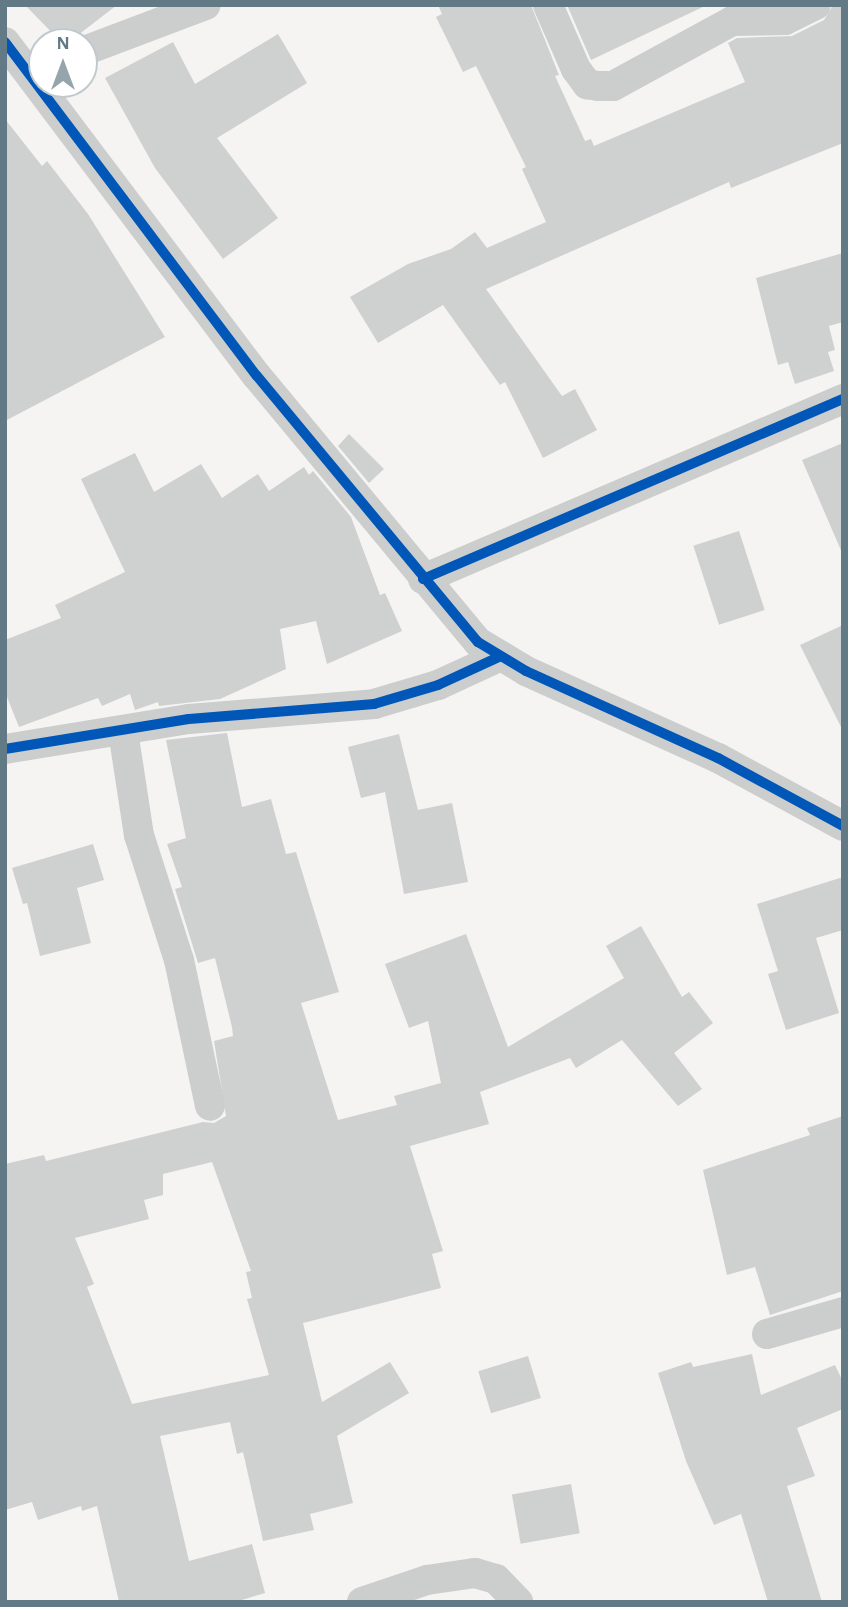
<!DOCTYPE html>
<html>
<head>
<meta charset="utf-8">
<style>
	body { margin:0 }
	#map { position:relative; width:848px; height:1607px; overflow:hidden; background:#f5f4f2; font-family:"Alegreya Sans",sans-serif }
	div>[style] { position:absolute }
	.building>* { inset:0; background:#cfd0d0; transform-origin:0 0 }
	.street>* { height:30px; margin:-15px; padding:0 15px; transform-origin:15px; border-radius:15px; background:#cccdcd }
	.cycleway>* { height:10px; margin:-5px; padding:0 5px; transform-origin:5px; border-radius:5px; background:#0057b8 }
	span { translate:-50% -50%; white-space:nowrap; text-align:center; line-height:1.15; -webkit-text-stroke:7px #fff; paint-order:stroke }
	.frame { position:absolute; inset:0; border:7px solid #627a85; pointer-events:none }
	.north { position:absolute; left:28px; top:28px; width:70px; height:70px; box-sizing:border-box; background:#fff; border:2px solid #c0cace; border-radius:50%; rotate:0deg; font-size:19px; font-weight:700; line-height:28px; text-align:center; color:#627a85 }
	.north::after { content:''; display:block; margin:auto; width:24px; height:32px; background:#95a5ab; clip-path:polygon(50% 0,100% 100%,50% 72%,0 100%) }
</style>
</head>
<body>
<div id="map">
	<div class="building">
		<div style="clip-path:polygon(25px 5px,117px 5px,69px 42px,61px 42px)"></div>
		<div style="clip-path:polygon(438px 5px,531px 5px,559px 75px,555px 76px,585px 141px,591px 139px,594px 146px,745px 82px,728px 43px,737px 38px,792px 36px,824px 20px,833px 5px,843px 5px,843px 143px,731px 188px,729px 182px,486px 289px,562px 396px,575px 389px,597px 430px,543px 458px,505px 382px,500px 385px,443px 305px,378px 343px,350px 297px,408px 264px,451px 249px,475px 232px,487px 248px,546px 222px,522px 169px,526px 167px,476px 66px,463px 72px,436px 17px,442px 14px)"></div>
		<div style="clip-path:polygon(567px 5px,707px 5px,591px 60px)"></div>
		<div style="clip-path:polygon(278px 34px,307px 83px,217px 138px,278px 218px,223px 259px,155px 168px,105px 78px,173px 42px,195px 84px)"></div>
		<div style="clip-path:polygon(5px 119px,42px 166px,47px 161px,88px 214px,165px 337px,5px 421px)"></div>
		<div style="clip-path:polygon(843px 253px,843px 322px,829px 326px,835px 350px,828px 352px,834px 371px,795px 384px,788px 362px,778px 365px,756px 278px)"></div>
		<div style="clip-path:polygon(349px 434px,384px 469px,369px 483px,338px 446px)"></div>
		<div style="clip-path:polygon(843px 443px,843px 555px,802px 460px)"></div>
		<div style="clip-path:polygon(135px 453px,154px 492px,201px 464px,222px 498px,258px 474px,269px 491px,304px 467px,309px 475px,313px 471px,351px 517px,380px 595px,385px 593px,402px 631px,327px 664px,316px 621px,280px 629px,286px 669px,220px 699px,159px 706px,158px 702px,135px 710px,130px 694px,102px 706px,98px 698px,19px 727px,5px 692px,5px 640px,61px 618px,55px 605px,125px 572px,81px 479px)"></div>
		<div style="left:739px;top:531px;width:83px;height:48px;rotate:72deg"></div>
		<div style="clip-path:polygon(843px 625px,843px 731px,800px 645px)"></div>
		<div style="clip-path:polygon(evenodd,227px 733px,242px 807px,271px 799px,286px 854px,296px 852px,339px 992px,301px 1003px,338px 1120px,397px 1105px,394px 1096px,441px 1083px,428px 1021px,409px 1028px,385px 964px,466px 934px,508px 1047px,624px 978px,606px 946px,641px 926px,682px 997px,689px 992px,713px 1023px,674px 1053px,702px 1089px,678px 1106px,622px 1040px,576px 1068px,570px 1058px,480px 1092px,489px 1124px,410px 1146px,443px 1251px,432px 1254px,441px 1288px,303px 1323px,322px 1402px,390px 1362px,409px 1393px,337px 1436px,353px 1503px,310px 1514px,314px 1530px,263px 1541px,243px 1452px,237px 1454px,230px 1422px,160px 1436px,189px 1561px,252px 1544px,265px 1593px,235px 1602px,119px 1602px,97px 1506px,82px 1511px,81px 1506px,38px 1520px,32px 1502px,5px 1510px,5px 1164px,44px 1155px,46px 1161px,203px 1122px,214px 1123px,226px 1116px,214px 1041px,233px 1036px,232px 1027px,215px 958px,198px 963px,175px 889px,182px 887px,167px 844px,186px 838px,166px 740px,227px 733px,212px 1162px,251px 1271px,246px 1272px,252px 1298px,247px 1299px,269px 1375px,132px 1404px,87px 1287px,94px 1284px,75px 1238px,149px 1219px,144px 1200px,163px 1195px,163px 1174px,212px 1162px)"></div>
		<div style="clip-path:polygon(399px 734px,418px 810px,452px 803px,468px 882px,404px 894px,385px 792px,361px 798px,348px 747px)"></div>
		<div style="clip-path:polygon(93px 844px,104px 880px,77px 888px,91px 943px,40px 956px,27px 903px,23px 904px,12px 868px)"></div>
		<div style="clip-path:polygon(843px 877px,843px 930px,816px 938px,839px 1013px,786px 1030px,768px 974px,778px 971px,757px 904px)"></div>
		<div style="clip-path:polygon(843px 1116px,843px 1291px,770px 1315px,755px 1267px,727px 1275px,703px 1170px,810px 1135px,807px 1128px)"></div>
		<div style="clip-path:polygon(752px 1354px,761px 1395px,835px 1365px,843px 1382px,843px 1409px,797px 1428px,815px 1476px,787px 1486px,822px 1602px,768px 1602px,741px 1514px,714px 1525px,686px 1461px,658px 1373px,691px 1362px,693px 1367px)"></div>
		<div style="left:528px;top:1356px;width:44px;height:52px;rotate:73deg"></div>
		<div style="left:571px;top:1484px;width:50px;height:60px;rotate:80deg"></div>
	</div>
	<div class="street">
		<div style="left:548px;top:5px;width:70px;rotate:66.4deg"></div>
		<div style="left:576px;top:69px;width:19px;rotate:54deg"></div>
		<div style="left:587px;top:84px;width:11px;rotate:10deg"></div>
		<div style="left:598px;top:86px;width:15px"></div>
		<div style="left:613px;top:86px;width:136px;rotate:-28.6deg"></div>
		<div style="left:732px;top:21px;width:53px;rotate:-1.1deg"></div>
		<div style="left:785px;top:20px;width:34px;rotate:-26deg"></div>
		<div style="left:5px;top:42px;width:418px;rotate:53deg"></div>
		<div style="left:257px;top:376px;width:346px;rotate:50.3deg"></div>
		<div style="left:478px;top:642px;width:56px;rotate:31.1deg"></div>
		<div style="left:526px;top:671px;width:211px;rotate:24.4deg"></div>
		<div style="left:718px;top:758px;width:142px;rotate:28.5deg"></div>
		<div style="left:84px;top:51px;width:130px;rotate:-20.7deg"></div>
		<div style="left:423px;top:579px;width:457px;rotate:-23.2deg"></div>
		<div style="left:123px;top:731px;width:105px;rotate:81.3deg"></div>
		<div style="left:139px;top:835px;width:131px;rotate:72.3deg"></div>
		<div style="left:179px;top:960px;width:149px;rotate:78deg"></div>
		<div style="left:5px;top:749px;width:186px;rotate:-9.3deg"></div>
		<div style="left:189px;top:719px;width:186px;rotate:-4.6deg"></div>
		<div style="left:374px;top:704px;width:67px;rotate:-16.5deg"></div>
		<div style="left:438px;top:685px;width:69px;rotate:-24.7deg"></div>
		<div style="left:767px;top:1334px;width:79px;rotate:-16.1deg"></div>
		<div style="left:362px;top:1602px;width:69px;rotate:-18.7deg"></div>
		<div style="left:427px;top:1580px;width:49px;rotate:-8.3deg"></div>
		<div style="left:475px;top:1573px;width:22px;rotate:16deg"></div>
		<div style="left:496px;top:1579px;width:32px;rotate:46deg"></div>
	</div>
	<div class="cycleway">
		<div style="left:5px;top:42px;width:418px;rotate:53deg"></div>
		<div style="left:257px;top:376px;width:346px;rotate:50.3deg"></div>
		<div style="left:478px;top:642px;width:56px;rotate:31.1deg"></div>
		<div style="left:526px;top:671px;width:211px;rotate:24.4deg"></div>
		<div style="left:718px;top:758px;width:142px;rotate:28.5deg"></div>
		<div style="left:423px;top:579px;width:457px;rotate:-23.2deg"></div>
		<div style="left:5px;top:749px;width:186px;rotate:-9.3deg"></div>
		<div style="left:189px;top:719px;width:186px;rotate:-4.6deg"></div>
		<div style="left:374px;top:704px;width:67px;rotate:-16.5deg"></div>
		<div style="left:438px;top:685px;width:69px;rotate:-24.7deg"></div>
	</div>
	<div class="frame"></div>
	<div class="north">N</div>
</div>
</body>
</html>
